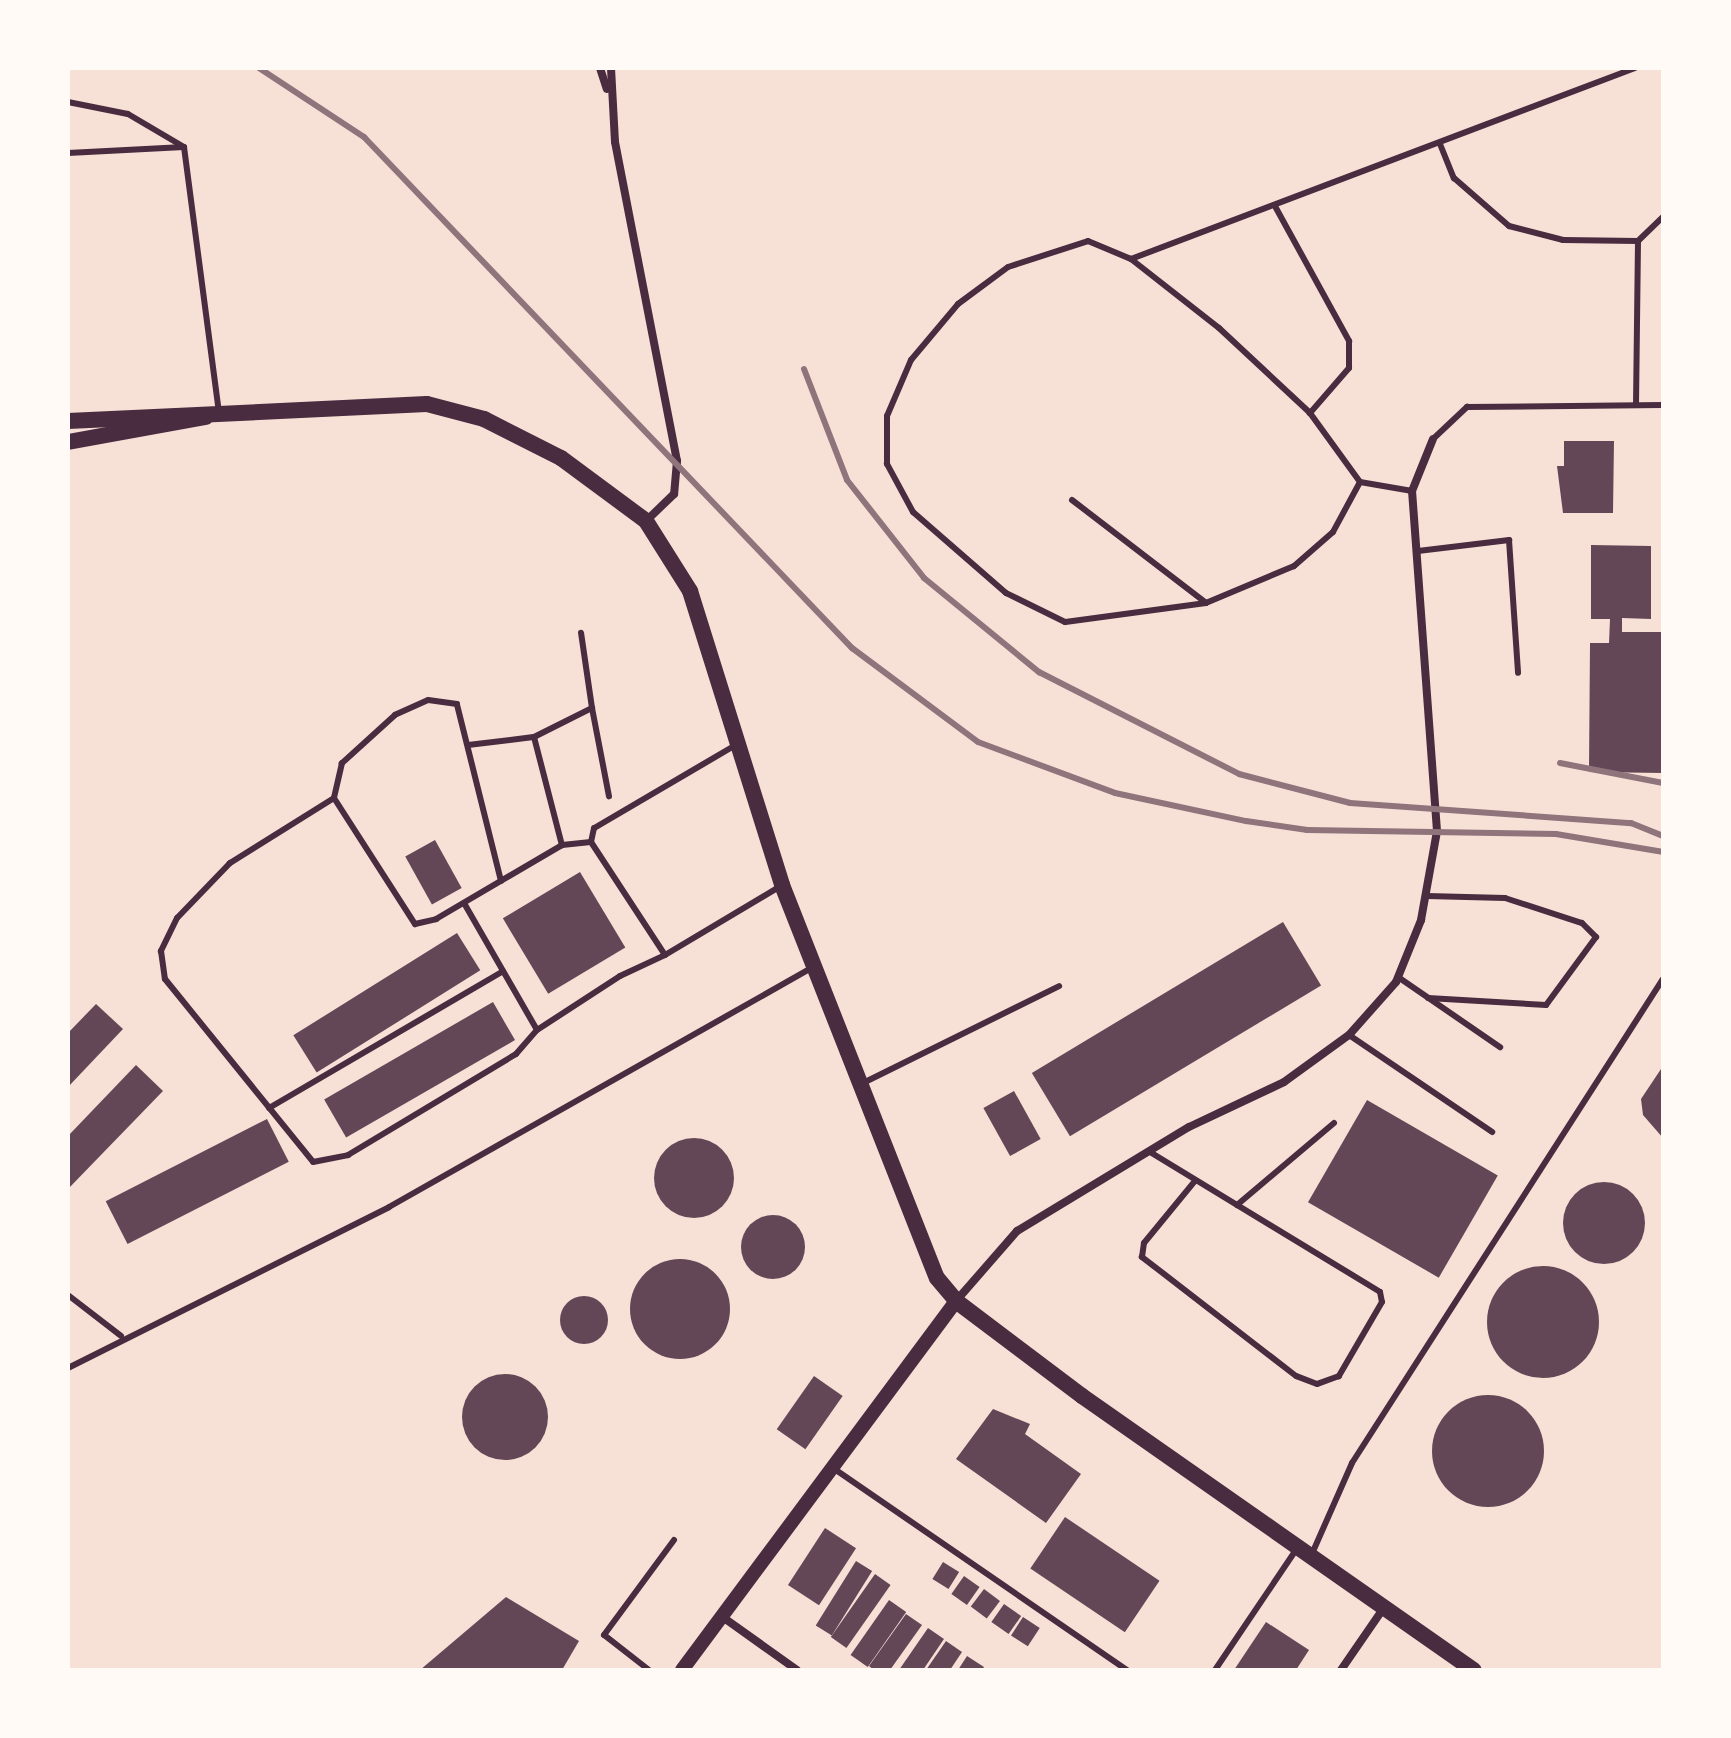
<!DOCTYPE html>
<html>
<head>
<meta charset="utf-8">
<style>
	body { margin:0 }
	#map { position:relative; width:1731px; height:1738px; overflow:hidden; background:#f7e1d7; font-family:"Asap Condensed",sans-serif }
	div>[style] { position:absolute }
	.building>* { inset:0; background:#644757; transform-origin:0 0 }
	.round { border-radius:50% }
	.service>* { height:6px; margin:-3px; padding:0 3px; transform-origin:3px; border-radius:3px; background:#4a2c40 }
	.minor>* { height:8px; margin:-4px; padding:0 4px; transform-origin:4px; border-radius:4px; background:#4a2c40 }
	.tertiary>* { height:14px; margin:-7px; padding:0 7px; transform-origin:7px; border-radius:7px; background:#4a2c40 }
	.secondary>* { height:16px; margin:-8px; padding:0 8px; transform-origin:8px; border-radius:8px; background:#4a2c40 }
	.rail>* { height:6px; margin:-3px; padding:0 3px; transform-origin:3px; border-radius:3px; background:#8f747c }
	span { translate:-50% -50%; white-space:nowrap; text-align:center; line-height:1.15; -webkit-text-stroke:8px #fffaf5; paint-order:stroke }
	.frame { position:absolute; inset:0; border:70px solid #fffaf5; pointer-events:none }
</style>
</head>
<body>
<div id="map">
	<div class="building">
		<div style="clip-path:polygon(1564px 441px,1614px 441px,1613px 513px,1563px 513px,1557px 466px,1564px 466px)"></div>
		<div style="clip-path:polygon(1591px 545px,1651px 546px,1651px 619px,1622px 618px,1622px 632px,1663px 632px,1663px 773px,1589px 772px,1590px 643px,1609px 643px,1610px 619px,1591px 619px)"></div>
		<div style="left:435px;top:840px;width:55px;height:34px;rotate:61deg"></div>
		<div style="left:580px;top:872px;width:88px;height:90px;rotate:59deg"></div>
		<div style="left:1283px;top:922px;width:74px;height:293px;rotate:59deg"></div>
		<div style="left:457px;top:933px;width:44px;height:193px;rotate:58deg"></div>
		<div style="left:493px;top:1002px;width:44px;height:195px;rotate:60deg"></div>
		<div style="clip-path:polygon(96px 1004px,123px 1029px,68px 1087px,68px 1033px)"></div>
		<div style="clip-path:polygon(136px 1065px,163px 1091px,68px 1189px,68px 1136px)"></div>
		<div style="clip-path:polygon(1663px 1066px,1663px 1138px,1643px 1115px,1641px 1099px)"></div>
		<div style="left:1014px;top:1091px;width:55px;height:35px;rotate:61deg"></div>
		<div style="left:1367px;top:1100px;width:151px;height:118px;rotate:30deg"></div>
		<div style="left:267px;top:1119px;width:48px;height:181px;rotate:63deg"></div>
		<div class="round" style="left:654px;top:1138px;width:80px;height:80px"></div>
		<div class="round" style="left:1563px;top:1182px;width:82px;height:82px"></div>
		<div class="round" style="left:741px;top:1215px;width:64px;height:64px"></div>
		<div class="round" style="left:630px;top:1259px;width:100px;height:100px"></div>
		<div class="round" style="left:1487px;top:1266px;width:112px;height:112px"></div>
		<div class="round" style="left:560px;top:1296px;width:48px;height:48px"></div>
		<div class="round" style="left:462px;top:1374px;width:86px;height:86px"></div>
		<div style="left:814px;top:1376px;width:35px;height:65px;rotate:35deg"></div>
		<div class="round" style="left:1432px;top:1395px;width:112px;height:112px"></div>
		<div style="clip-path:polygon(993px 1409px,1030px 1424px,1025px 1434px,1081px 1474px,1046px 1523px,956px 1459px)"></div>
		<div style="left:1065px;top:1517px;width:114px;height:62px;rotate:34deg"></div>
		<div style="left:825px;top:1528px;width:37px;height:68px;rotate:33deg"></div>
		<div style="left:856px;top:1561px;width:19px;height:76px;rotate:32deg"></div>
		<div style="left:943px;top:1562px;width:19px;height:20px;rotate:32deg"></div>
		<div style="left:875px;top:1574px;width:19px;height:77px;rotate:35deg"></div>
		<div style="left:964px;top:1576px;width:19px;height:22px;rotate:35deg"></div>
		<div style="left:984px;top:1589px;width:20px;height:22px;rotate:37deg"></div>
		<div style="clip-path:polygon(506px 1597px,579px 1641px,562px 1670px,420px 1670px)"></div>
		<div style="left:889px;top:1600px;width:21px;height:67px;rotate:35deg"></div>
		<div style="left:1004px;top:1604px;width:21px;height:22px;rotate:35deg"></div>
		<div style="clip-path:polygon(906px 1614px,922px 1625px,890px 1670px,874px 1670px,869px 1666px)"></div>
		<div style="left:1023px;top:1617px;width:20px;height:22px;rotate:33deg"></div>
		<div style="clip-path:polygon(1266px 1622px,1309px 1650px,1296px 1670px,1234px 1670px)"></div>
		<div style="clip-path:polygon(928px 1628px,944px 1639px,923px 1670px,899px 1670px)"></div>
		<div style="clip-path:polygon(946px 1641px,962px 1652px,950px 1670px,926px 1670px)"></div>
		<div style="clip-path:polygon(967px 1656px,984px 1667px,982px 1670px,958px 1670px)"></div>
	</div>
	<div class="service">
		<div style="left:68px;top:102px;width:61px;rotate:11.3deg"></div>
		<div style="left:128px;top:114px;width:65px;rotate:30.5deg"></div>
		<div style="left:184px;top:147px;width:268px;rotate:82.5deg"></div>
		<div style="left:1440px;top:144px;width:37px;rotate:68deg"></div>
		<div style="left:1454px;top:178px;width:73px;rotate:41.1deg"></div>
		<div style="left:1509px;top:226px;width:56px;rotate:14.5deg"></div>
		<div style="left:1563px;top:240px;width:75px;rotate:0.8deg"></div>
		<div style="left:68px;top:153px;width:116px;rotate:-3deg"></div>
		<div style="left:1276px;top:208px;width:152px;rotate:61.2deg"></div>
		<div style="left:1349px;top:341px;width:27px;rotate:90deg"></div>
		<div style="left:1349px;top:368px;width:60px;rotate:130.9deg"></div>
		<div style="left:1131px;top:259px;width:539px;rotate:-20.76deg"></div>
		<div style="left:1636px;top:405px;width:164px;rotate:-89.3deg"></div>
		<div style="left:1638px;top:241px;width:35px;rotate:-44deg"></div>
		<div style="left:1433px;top:439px;width:47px;rotate:-43.3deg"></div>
		<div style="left:1467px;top:407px;width:196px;rotate:-0.6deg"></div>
		<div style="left:1360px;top:482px;width:57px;rotate:118.4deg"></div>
		<div style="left:1333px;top:532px;width:52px;rotate:138.9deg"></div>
		<div style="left:1294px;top:566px;width:95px;rotate:157.2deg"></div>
		<div style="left:1206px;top:603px;width:142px;rotate:172.3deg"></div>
		<div style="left:1065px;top:622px;width:66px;rotate:-153.8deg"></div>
		<div style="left:1006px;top:593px;width:123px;rotate:-138.9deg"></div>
		<div style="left:913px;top:512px;width:55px;rotate:-118.4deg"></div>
		<div style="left:887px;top:464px;width:48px;rotate:-90deg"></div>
		<div style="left:887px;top:416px;width:61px;rotate:-66.8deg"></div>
		<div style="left:911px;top:360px;width:73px;rotate:-50deg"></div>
		<div style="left:958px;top:304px;width:62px;rotate:-36.5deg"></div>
		<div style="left:1008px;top:267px;width:84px;rotate:-18deg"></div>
		<div style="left:1088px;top:241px;width:47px;rotate:22.7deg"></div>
		<div style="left:1131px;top:259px;width:112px;rotate:38.1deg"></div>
		<div style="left:1219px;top:328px;width:125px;rotate:43deg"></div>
		<div style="left:1310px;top:413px;width:85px;rotate:54.1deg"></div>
		<div style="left:1360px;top:482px;width:53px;rotate:9.8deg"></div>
		<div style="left:1072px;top:500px;width:169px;rotate:37.5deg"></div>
		<div style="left:1418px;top:551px;width:92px;rotate:-6.9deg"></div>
		<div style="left:1509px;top:540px;width:133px;rotate:86.1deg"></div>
		<div style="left:592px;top:708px;width:90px;rotate:79.1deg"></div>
		<div style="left:534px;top:737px;width:65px;rotate:-26.6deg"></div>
		<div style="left:592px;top:708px;width:76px;rotate:-98.3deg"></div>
		<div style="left:468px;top:745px;width:66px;rotate:-6.9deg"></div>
		<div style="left:534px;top:737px;width:112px;rotate:75.5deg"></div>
		<div style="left:734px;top:746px;width:162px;rotate:149.6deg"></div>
		<div style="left:594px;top:828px;width:14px;rotate:102deg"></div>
		<div style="left:591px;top:842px;width:135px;rotate:56.8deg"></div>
		<div style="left:665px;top:955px;width:133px;rotate:-30.8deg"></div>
		<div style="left:334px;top:798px;width:123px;rotate:148deg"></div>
		<div style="left:230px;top:863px;width:76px;rotate:133.9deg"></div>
		<div style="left:177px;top:918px;width:37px;rotate:116deg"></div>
		<div style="left:161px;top:951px;width:28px;rotate:82deg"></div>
		<div style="left:165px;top:979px;width:235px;rotate:51deg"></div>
		<div style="left:313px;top:1162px;width:36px;rotate:-11deg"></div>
		<div style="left:348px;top:1155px;width:196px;rotate:-31deg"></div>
		<div style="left:516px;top:1054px;width:32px;rotate:-49deg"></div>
		<div style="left:537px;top:1030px;width:99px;rotate:-33deg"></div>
		<div style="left:620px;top:976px;width:50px;rotate:-25deg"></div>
		<div style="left:501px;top:881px;width:182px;rotate:-104deg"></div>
		<div style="left:457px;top:704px;width:29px;rotate:-172deg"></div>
		<div style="left:428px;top:700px;width:36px;rotate:156deg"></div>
		<div style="left:395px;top:715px;width:72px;rotate:137.8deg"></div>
		<div style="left:342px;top:763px;width:36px;rotate:103deg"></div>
		<div style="left:334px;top:798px;width:150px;rotate:57.3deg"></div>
		<div style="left:415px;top:924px;width:22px;rotate:-13deg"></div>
		<div style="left:436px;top:919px;width:146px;rotate:-30.4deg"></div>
		<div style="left:562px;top:845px;width:29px;rotate:-6deg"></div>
		<div style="left:1427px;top:896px;width:78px;rotate:1.5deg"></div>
		<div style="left:1505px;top:898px;width:81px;rotate:18deg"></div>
		<div style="left:1582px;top:923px;width:20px;rotate:45deg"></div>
		<div style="left:1596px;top:937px;width:84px;rotate:126.3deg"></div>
		<div style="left:1546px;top:1005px;width:118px;rotate:-176.6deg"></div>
		<div style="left:464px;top:903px;width:146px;rotate:60.1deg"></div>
		<div style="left:1398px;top:977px;width:124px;rotate:34.5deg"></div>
		<div style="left:1349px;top:1035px;width:173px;rotate:34.1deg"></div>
		<div style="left:861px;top:1084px;width:221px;rotate:-26.3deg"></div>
		<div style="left:269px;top:1108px;width:271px;rotate:-30.3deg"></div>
		<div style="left:1150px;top:1152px;width:269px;rotate:31.3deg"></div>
		<div style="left:1380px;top:1292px;width:10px;rotate:79deg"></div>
		<div style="left:1382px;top:1302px;width:86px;rotate:120.2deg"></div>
		<div style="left:1339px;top:1376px;width:23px;rotate:160deg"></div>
		<div style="left:1317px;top:1384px;width:22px;rotate:-159deg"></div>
		<div style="left:1296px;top:1376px;width:195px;rotate:-142.3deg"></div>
		<div style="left:1142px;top:1257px;width:14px;rotate:-82deg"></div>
		<div style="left:1144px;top:1243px;width:80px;rotate:-50.6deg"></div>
		<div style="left:1237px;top:1205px;width:127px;rotate:-40.2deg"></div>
		<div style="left:68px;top:1295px;width:67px;rotate:37.7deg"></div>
		<div style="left:68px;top:1368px;width:359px;rotate:-26.6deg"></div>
		<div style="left:389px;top:1207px;width:487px;rotate:-29.5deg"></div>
		<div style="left:833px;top:1468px;width:357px;rotate:34.5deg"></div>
		<div style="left:1311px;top:1556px;width:102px;rotate:-66.2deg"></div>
		<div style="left:1352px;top:1463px;width:575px;rotate:-57.28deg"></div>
		<div style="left:649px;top:1670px;width:57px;rotate:-142.1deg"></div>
		<div style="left:604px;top:1635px;width:118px;rotate:-53.6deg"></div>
		<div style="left:1215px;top:1670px;width:148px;rotate:-56deg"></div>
	</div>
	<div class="minor">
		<div style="left:600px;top:68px;width:22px;rotate:72deg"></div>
		<div style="left:611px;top:68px;width:74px;rotate:86.9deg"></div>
		<div style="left:615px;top:142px;width:325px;rotate:79deg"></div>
		<div style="left:677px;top:461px;width:33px;rotate:95deg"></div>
		<div style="left:674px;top:494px;width:39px;rotate:136deg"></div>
		<div style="left:956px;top:1301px;width:93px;rotate:-48.9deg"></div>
		<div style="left:1017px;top:1231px;width:201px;rotate:-31.2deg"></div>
		<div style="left:1189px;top:1127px;width:105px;rotate:-25.3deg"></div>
		<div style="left:1284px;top:1082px;width:80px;rotate:-35.9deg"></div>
		<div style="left:1349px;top:1035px;width:71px;rotate:-48.4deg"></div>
		<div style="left:1396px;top:982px;width:67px;rotate:-68deg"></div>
		<div style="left:1421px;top:920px;width:90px;rotate:-79.8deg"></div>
		<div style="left:1437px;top:831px;width:341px;rotate:-94.2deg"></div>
		<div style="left:1412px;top:491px;width:56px;rotate:-68deg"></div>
		<div style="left:724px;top:1618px;width:90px;rotate:35.5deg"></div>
		<div style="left:1341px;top:1670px;width:78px;rotate:-55.5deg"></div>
	</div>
	<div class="tertiary">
		<div style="left:682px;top:1670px;width:460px;rotate:-53.4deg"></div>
	</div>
	<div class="secondary">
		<div style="left:68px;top:421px;width:359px;rotate:-2.7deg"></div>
		<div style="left:427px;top:404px;width:59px;rotate:14.7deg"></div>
		<div style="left:484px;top:419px;width:86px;rotate:26.9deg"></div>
		<div style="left:561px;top:458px;width:106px;rotate:36.5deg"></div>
		<div style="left:646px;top:521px;width:83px;rotate:57.8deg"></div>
		<div style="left:690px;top:591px;width:308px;rotate:72.6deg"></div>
		<div style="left:782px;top:885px;width:422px;rotate:68.5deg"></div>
		<div style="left:937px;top:1278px;width:30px;rotate:50deg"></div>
		<div style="left:956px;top:1301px;width:158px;rotate:37deg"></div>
		<div style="left:1082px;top:1396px;width:478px;rotate:35deg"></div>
		<div style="left:68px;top:442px;width:140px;rotate:-10.3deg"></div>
	</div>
	<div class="rail">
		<div style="left:259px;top:68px;width:126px;rotate:33.3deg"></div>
		<div style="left:364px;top:137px;width:707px;rotate:46.32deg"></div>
		<div style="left:852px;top:648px;width:157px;rotate:36.7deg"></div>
		<div style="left:978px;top:742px;width:146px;rotate:20.4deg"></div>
		<div style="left:1115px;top:793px;width:134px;rotate:12.1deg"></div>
		<div style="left:1246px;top:821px;width:62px;rotate:8.4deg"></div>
		<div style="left:1307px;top:830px;width:249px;rotate:0.9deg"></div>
		<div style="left:1556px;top:834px;width:109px;rotate:9.5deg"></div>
		<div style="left:804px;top:369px;width:119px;rotate:68.8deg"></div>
		<div style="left:847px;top:480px;width:125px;rotate:51.8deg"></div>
		<div style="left:924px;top:578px;width:149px;rotate:39.3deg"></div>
		<div style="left:1039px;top:672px;width:225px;rotate:27deg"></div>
		<div style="left:1239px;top:774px;width:115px;rotate:14.6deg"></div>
		<div style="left:1350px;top:803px;width:282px;rotate:4.1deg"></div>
		<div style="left:1631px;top:823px;width:35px;rotate:22deg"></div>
		<div style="left:1560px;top:763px;width:105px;rotate:11deg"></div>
	</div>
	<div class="frame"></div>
</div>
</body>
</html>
